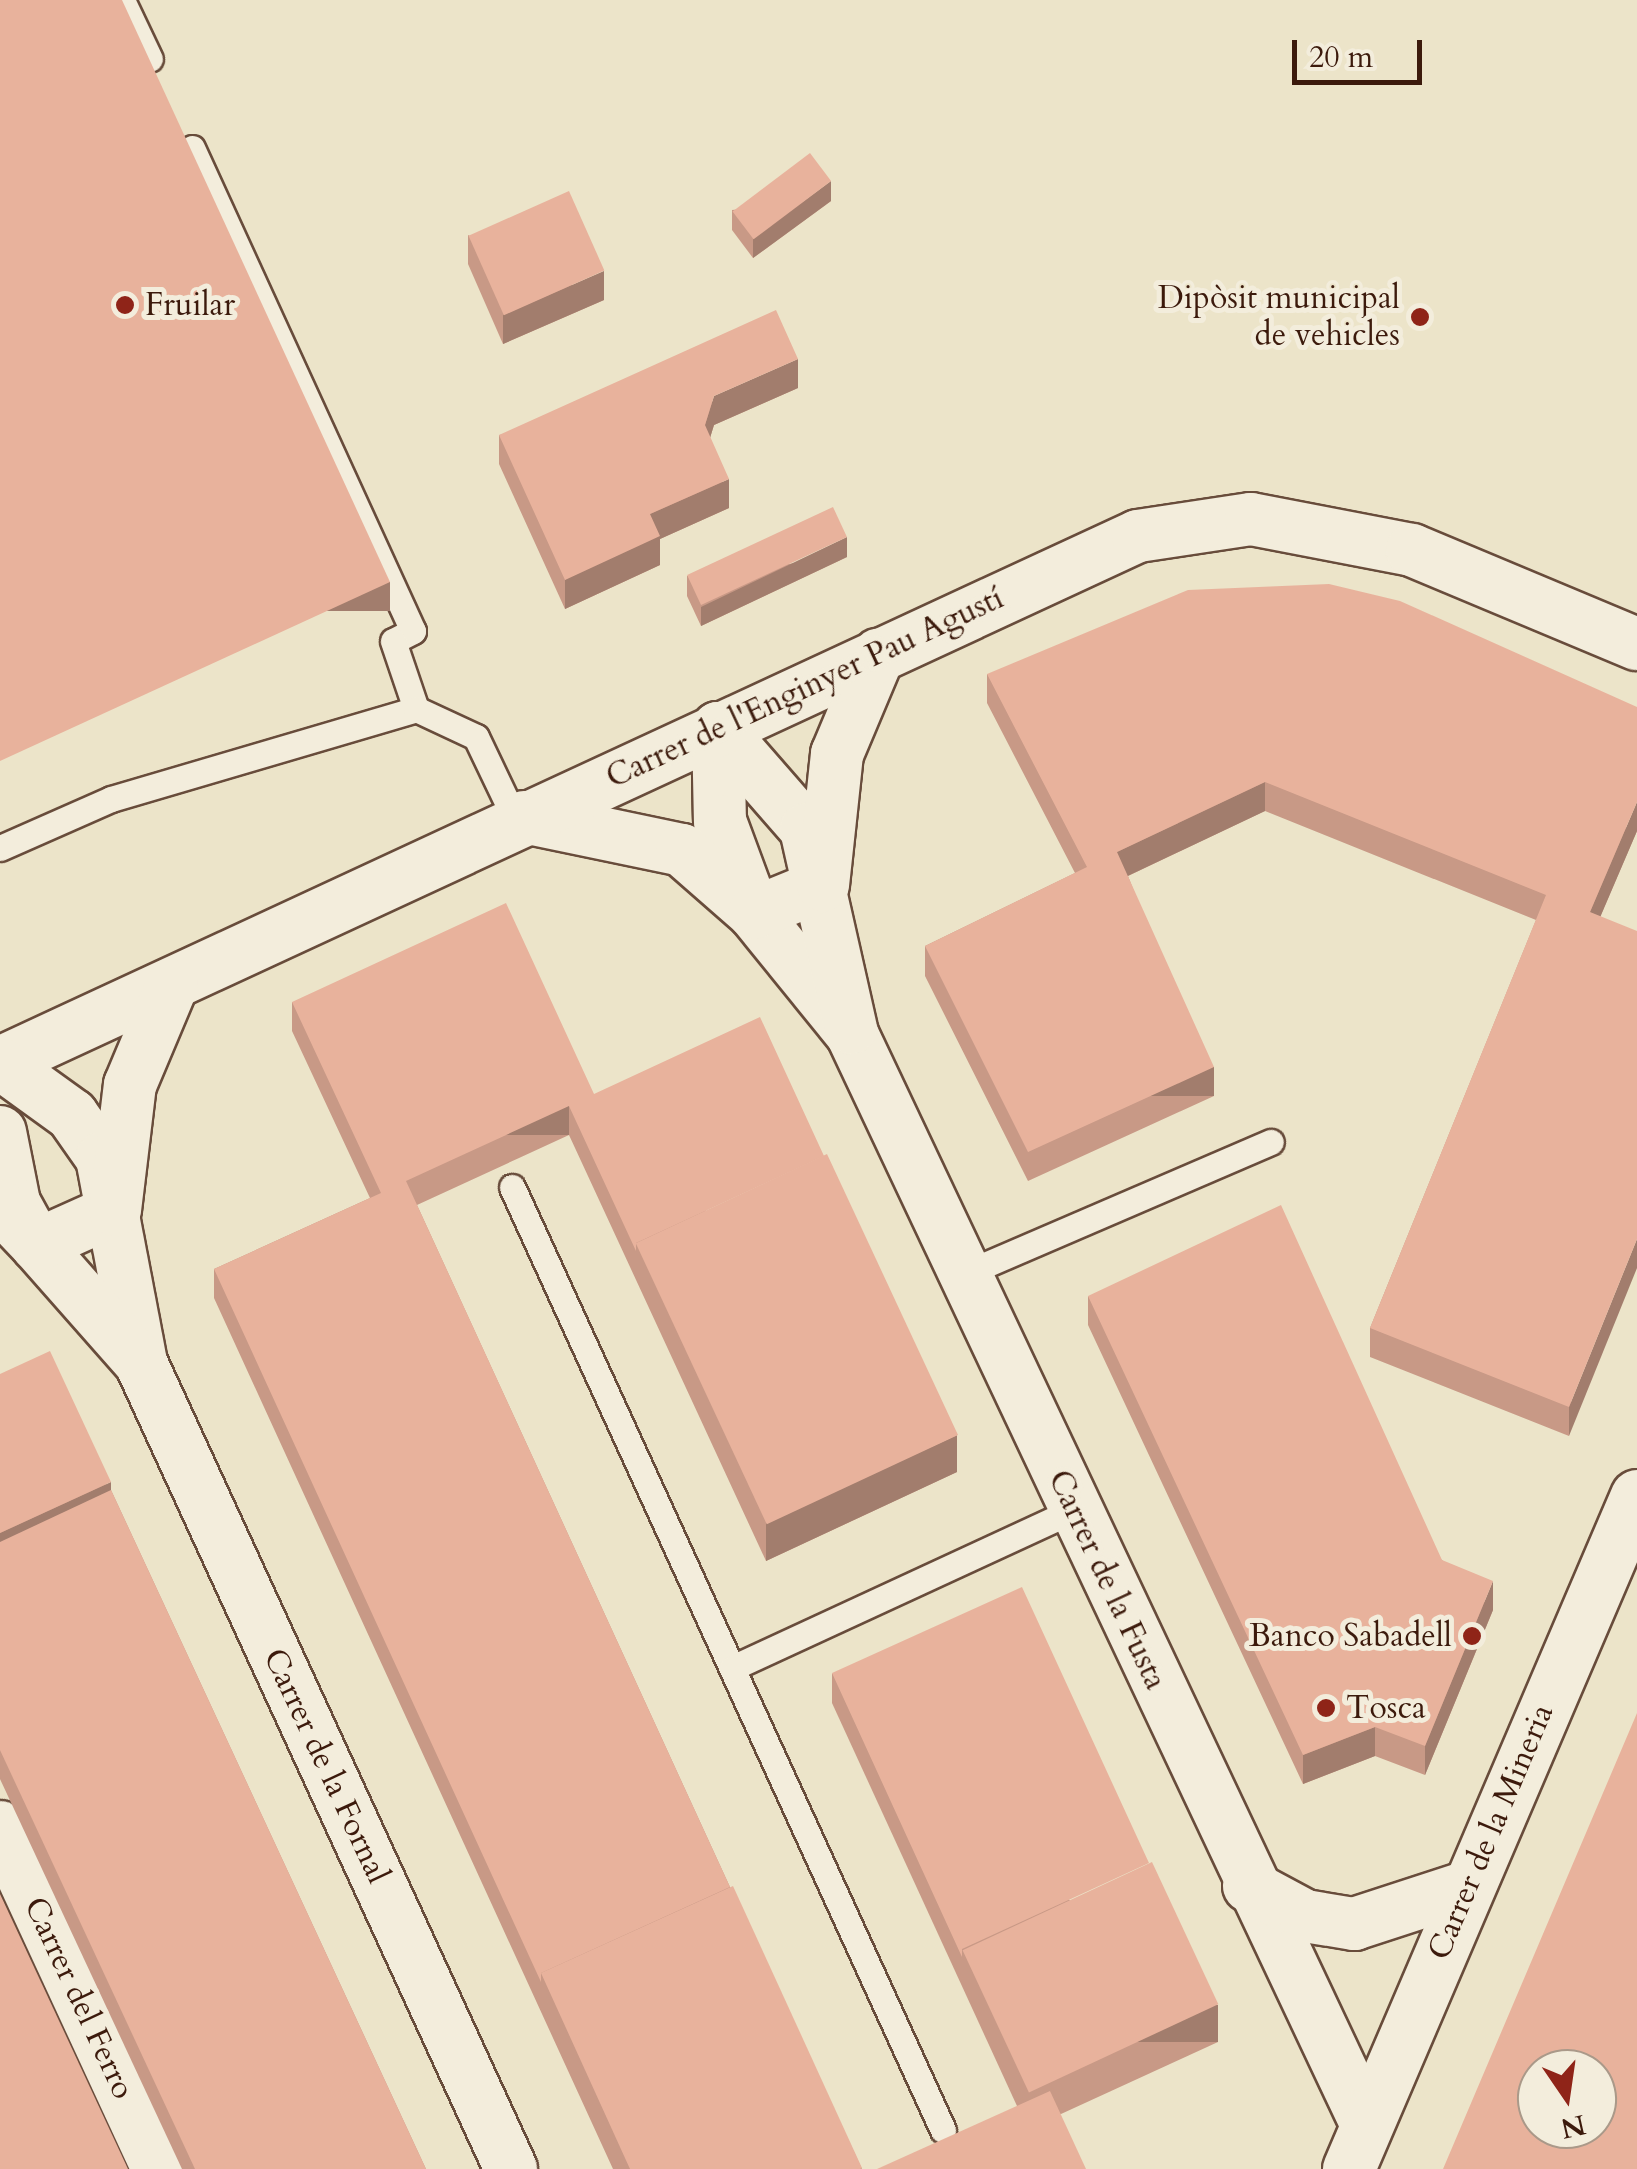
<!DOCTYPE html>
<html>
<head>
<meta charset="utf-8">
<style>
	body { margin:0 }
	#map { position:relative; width:1637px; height:2169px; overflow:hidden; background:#ece4c9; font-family:Cardo,serif }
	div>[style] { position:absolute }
	.roads { filter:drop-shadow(2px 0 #684c3b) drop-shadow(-2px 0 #684c3b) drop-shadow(0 2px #684c3b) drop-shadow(0 -2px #684c3b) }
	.lane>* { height:25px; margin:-12.5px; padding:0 12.5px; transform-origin:12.5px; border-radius:12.5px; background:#f3eddc }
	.street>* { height:52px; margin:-26px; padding:0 26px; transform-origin:26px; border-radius:26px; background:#f3eddc }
	.wall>* { inset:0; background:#c89986 }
	.shaded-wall>* { inset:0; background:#a27d6d; transform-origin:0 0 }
	.building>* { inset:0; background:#e8b29c; transform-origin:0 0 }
	.dots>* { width:28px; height:28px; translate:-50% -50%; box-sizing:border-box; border:5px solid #f3eddc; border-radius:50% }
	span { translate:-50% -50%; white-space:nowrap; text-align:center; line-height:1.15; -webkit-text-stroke:10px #f3eddc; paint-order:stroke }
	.poi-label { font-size:32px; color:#3c1a0c }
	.right { translate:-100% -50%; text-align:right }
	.left { translate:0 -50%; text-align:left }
	.street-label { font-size:32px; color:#3c1a0c }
	.north { position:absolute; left:1517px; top:2049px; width:100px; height:100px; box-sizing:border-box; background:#f3eddc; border:2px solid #aa9989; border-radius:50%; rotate:167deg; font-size:28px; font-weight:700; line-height:40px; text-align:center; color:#3c1a0c }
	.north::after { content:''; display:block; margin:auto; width:35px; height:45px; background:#8f2418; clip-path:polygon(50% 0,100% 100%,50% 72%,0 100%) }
	.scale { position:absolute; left:1292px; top:40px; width:130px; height:45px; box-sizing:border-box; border:5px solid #3c1a0c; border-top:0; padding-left:12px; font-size:30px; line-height:35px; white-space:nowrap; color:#3c1a0c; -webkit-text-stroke:8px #f3eddc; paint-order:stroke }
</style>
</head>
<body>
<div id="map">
	<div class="roads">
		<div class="lane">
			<div style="left:122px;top:0;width:65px;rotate:64.6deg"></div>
			<div style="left:192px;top:148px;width:531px;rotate:65.41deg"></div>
			<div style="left:413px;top:631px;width:22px;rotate:153deg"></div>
			<div style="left:393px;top:641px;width:72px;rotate:71.3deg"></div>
			<div style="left:0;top:848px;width:121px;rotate:-23.8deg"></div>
			<div style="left:111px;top:799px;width:318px;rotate:-16.4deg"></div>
			<div style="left:416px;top:709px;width:66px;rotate:25deg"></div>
			<div style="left:476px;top:737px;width:93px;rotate:64.5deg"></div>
			<div style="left:512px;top:1187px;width:1037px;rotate:65.44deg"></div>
			<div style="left:964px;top:1274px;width:334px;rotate:-23.3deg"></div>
			<div style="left:732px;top:1668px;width:377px;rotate:-24.8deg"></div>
		</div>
		<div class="street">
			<div style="left:718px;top:728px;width:93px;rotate:88.8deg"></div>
			<div style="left:720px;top:821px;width:98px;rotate:69.7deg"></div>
			<div style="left:754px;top:913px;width:156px;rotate:51deg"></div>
			<div style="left:852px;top:1034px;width:1206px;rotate:64.73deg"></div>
			<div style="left:718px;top:728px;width:134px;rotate:48.9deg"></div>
			<div style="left:806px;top:829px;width:204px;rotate:77.3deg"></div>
			<div style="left:524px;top:817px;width:161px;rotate:11.8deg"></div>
			<div style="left:682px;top:850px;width:96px;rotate:41.2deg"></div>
			<div style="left:754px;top:913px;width:74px;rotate:-22.1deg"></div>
			<div style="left:823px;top:885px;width:132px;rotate:-83.9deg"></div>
			<div style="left:837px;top:754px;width:108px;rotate:-67.2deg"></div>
			<div style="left:0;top:1063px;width:1254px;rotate:-24.85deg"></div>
			<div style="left:1138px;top:536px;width:114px;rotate:-8.6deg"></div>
			<div style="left:1251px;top:519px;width:164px;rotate:10.9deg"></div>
			<div style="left:1412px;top:550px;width:244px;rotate:22.7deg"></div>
			<div style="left:0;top:1063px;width:89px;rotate:35.8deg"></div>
			<div style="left:72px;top:1115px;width:52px;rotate:55.1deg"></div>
			<div style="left:102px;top:1158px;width:209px;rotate:79.2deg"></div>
			<div style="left:141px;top:1363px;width:887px;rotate:65.34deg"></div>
			<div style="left:0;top:1132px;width:72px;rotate:78.8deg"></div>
			<div style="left:14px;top:1203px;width:48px;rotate:61.3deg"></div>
			<div style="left:37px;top:1245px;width:157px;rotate:48.6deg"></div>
			<div style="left:0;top:1206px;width:54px;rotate:46.5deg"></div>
			<div style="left:37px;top:1245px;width:85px;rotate:-24.2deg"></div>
			<div style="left:115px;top:1210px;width:126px;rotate:-83.2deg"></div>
			<div style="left:130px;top:1085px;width:108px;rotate:-67.2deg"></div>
			<div style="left:0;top:1827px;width:377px;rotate:65.2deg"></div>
			<div style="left:1249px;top:1886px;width:64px;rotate:28.2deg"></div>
			<div style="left:1305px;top:1916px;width:50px;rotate:9.3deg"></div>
			<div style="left:1354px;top:1924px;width:117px;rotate:-18deg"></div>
			<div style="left:1349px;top:2169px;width:732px;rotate:-66.83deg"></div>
		</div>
	</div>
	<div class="wall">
		<div style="clip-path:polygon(831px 201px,753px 258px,732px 230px,732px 210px)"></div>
		<div style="clip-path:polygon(468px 235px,604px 300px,503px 344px,468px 264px)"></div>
		<div style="clip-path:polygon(798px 388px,714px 425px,710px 438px,729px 508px,660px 539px,660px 565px,565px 609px,499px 464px,499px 435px)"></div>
		<div style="clip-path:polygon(847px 557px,701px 626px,687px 596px,687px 576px)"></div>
		<div style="clip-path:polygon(987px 674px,1637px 831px,1600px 917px,1569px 1436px,1370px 1357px,1370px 1328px,1536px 920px,1265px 811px,1128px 876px,1214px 1096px,1028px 1181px,925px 976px,925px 946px,1075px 873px,987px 703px)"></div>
		<div style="clip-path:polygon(292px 1002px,594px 1094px,957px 1472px,766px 1561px,569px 1135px,417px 1205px,730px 1887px,862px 2169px,613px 2169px,214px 1298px,214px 1269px,370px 1198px,292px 1031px)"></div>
		<div style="clip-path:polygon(1088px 1296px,1442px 1560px,1493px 1610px,1425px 1775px,1375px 1756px,1303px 1784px,1088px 1325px)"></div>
		<div style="clip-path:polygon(0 1374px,111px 1490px,426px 2169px,182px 2169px,0 1779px)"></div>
		<div style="clip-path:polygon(832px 1673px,1218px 2042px,1061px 2114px,1017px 2106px,832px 1703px)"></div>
	</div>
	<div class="shaded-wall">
		<div style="clip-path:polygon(831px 181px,831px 201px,753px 258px,753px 238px)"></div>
		<div style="clip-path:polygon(604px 271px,604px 300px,503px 344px,503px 315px)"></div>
		<div style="clip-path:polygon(798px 359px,798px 388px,714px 425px,705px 454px,705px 425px,714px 396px)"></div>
		<div style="clip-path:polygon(729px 479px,729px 508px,660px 539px,660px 565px,565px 609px,565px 580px,650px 514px)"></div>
		<div style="clip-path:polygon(847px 537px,847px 557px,701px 626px,701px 607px)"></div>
		<div style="left:390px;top:582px;width:29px;height:429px;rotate:90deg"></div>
		<div style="clip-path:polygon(1265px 782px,1265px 811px,1117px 881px,1117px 852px)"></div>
		<div style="clip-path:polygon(1637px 802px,1637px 831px,1590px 941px,1590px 912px)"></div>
		<div style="left:1214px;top:1067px;width:29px;height:205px;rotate:90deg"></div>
		<div style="left:569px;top:1106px;width:29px;height:179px;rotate:90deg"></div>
		<div style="clip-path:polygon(1637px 1239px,1637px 1268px,1569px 1436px,1569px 1407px)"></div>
		<div style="clip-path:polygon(957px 1435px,957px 1472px,766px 1561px,766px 1523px)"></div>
		<div style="clip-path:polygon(111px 1482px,111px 1519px,0 1571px,0 1533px)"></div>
		<div style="clip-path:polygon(1493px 1581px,1493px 1610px,1425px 1775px,1425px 1746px)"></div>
		<div style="clip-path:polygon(1375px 1727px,1375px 1756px,1303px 1784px,1303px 1755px)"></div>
		<div style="left:1218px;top:2005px;width:37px;height:209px;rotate:90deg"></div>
	</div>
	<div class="building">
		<div style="clip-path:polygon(0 0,122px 0,390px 582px,0 761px)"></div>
		<div style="left:810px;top:153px;width:35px;height:97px;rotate:53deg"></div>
		<div style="left:569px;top:191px;width:87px;height:110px;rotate:66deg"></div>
		<div style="clip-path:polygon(776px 310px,798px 359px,714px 396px,705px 425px,729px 479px,650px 514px,660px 536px,565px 580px,499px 435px)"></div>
		<div style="left:833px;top:507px;width:33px;height:161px;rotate:65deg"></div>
		<div style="clip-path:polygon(1329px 584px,1400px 601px,1637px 707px,1637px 802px,1590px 912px,1637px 931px,1637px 1239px,1569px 1407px,1370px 1328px,1546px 895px,1265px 782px,1117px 852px,1214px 1067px,1028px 1152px,925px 946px,1087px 867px,987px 674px,1188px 590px)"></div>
		<div style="clip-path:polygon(506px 903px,594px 1094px,760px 1017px,824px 1156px,636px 1243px,636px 1251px,569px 1106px,406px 1181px,730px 1887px,541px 1973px,541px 1982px,214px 1269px,381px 1193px,292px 1002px)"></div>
		<div style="left:827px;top:1154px;width:310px;height:211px;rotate:65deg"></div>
		<div style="clip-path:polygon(1281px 1205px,1442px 1560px,1493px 1581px,1425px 1746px,1375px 1727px,1303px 1755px,1088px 1296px)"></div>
		<div style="clip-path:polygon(50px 1351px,111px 1482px,0 1533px,0 1374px)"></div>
		<div style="clip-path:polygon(111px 1490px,426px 2169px,195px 2169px,0 1750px,0 1542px)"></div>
		<div style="clip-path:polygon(1022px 1587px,1149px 1863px,962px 1949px,962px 1957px,832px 1673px)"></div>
		<div style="clip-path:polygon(evenodd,1637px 1713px,1637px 2169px,1443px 2169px,1637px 1713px,1537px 2069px,1597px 2069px,1597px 2129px,1537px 2129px,1537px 2069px)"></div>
		<div style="left:1152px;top:1862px;width:157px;height:209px;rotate:65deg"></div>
		<div style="clip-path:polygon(733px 1886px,862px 2168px,860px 2169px,630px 2169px,541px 1973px)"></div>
		<div style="clip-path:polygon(0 1894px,128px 2169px,0 2169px)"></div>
		<div style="clip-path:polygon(1050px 2091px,1086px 2169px,877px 2169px)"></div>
	</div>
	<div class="dots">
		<div style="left:125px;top:305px;background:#8f2418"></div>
		<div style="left:1420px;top:317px;background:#8f2418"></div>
		<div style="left:1472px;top:1636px;background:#8f2418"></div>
		<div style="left:1326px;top:1708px;background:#8f2418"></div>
	</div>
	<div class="poi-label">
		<span class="right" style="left:1400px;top:317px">Dipòsit municipal<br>de vehicles</span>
		<span class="left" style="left:145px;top:305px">Fruilar</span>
		<span class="right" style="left:1452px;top:1636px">Banco Sabadell</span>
		<span class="left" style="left:1346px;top:1708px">Tosca</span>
	</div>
	<div class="street-label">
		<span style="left:805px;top:688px;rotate:-25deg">Carrer de l'Enginyer Pau Agustí</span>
		<span style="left:1107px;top:1580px;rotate:65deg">Carrer de la Fusta</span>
		<span style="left:326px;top:1766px;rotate:65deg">Carrer de la Fornal</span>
		<span style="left:1491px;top:1832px;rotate:-67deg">Carrer de la Mineria</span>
		<span style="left:79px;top:1998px;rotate:65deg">Carrer del Ferro</span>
	</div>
	<div class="north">N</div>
	<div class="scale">20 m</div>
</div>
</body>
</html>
